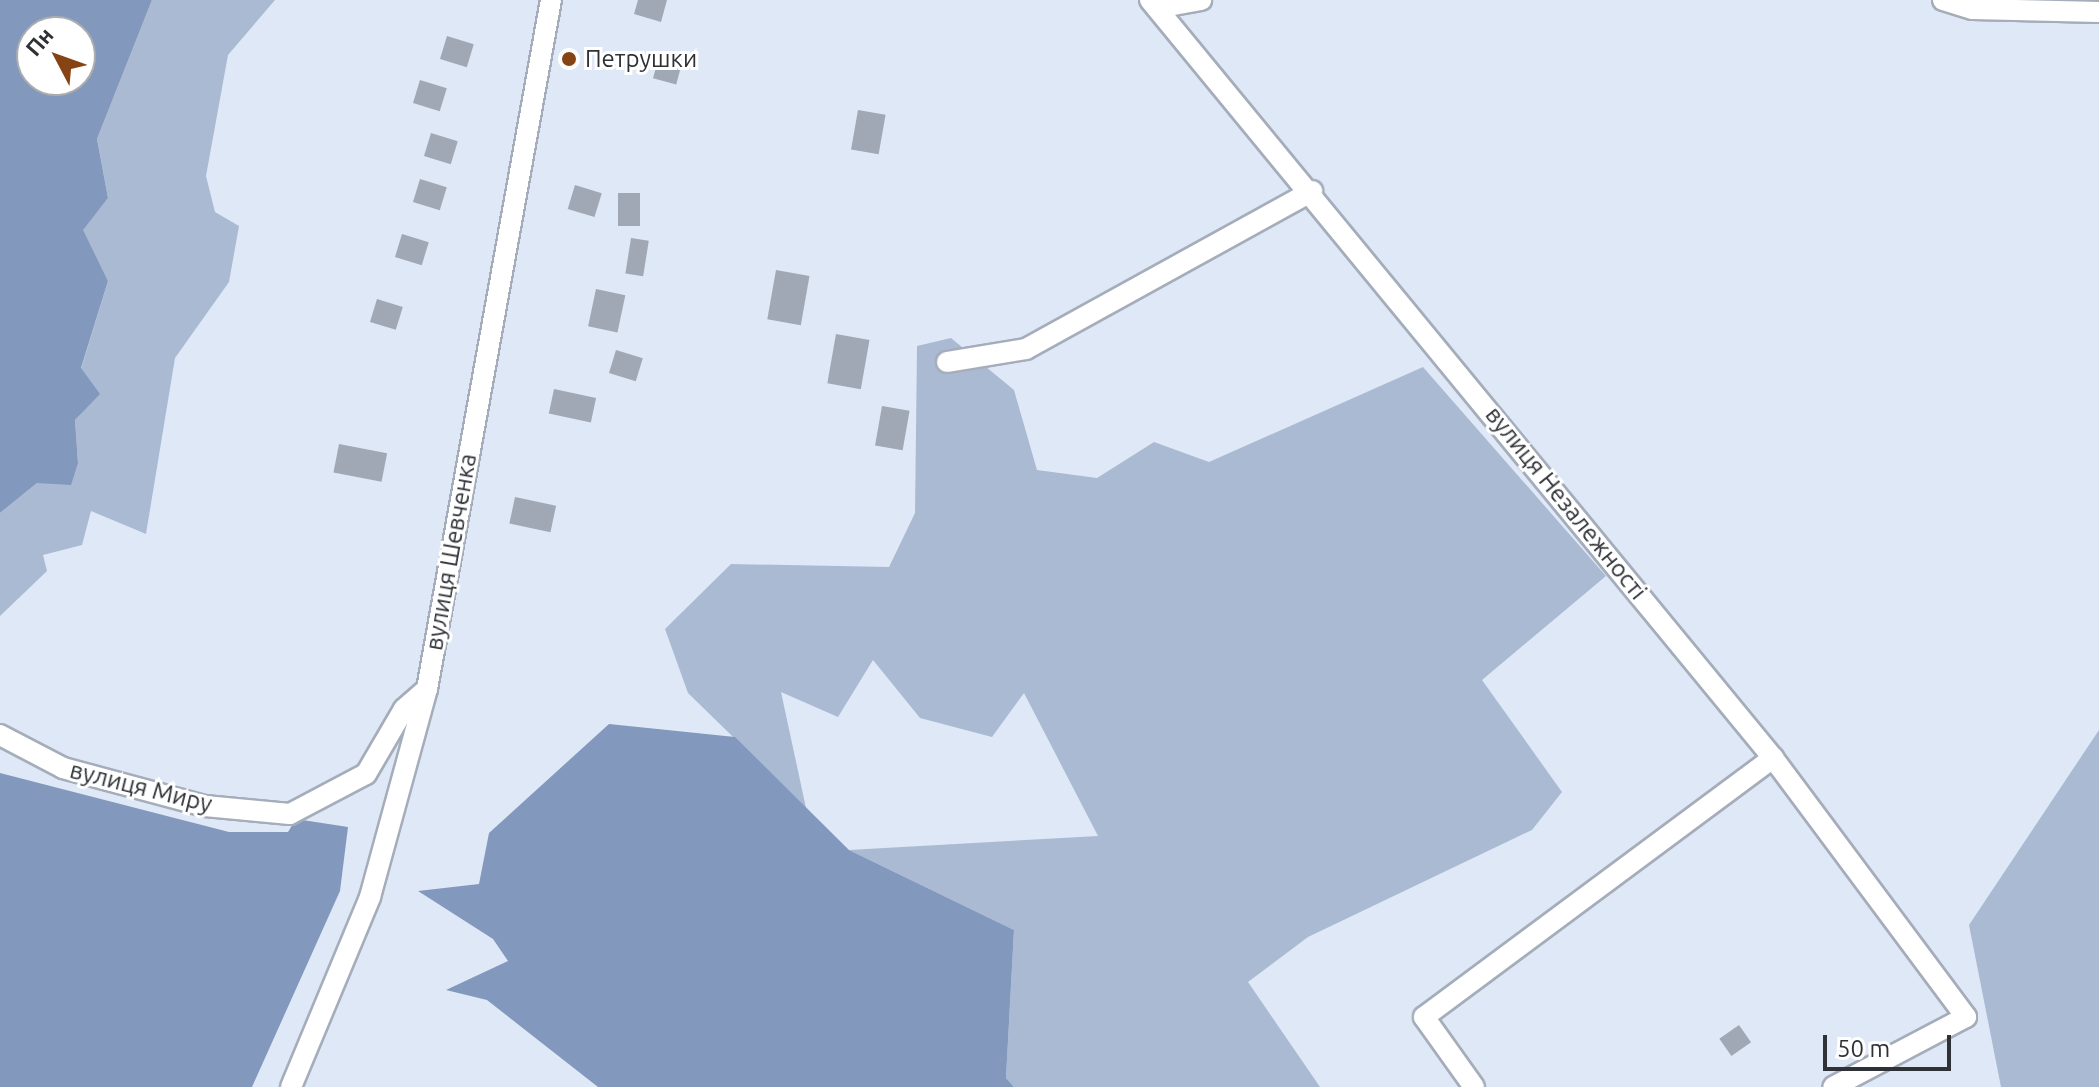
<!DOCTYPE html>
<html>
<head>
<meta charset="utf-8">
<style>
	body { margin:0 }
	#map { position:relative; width:2099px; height:1087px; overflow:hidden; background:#dfe8f6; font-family:Ubuntu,sans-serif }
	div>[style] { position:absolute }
	.green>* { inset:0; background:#abbad3 }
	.water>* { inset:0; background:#8298bd }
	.building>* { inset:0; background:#a0a8b5; transform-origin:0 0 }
	.roads { filter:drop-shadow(2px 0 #a5adba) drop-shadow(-2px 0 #a5adba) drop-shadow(0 2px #a5adba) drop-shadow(0 -2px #a5adba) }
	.minor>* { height:20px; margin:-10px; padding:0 10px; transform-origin:10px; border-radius:10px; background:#fff }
	.dots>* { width:22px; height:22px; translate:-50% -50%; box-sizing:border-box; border:4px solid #fff; border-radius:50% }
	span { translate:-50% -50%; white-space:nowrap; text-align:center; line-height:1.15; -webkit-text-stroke:6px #fff; paint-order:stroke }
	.poi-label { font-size:24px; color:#2e3136 }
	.left { translate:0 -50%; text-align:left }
	.street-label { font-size:24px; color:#2e3136 }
	.north { position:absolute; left:16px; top:16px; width:80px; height:80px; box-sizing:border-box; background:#fff; border:2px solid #abadaf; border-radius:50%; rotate:311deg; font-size:22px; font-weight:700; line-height:32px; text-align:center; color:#2e3136 }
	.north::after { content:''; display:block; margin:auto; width:28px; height:36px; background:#864314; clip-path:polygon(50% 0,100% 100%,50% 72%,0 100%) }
	.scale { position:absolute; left:1823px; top:1035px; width:128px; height:36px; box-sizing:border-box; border:4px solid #2e3136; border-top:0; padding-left:10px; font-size:24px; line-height:28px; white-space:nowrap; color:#2e3136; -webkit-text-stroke:6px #fff; paint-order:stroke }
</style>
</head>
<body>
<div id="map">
	<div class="green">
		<div style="clip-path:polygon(152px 0,275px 0,228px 55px,206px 176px,215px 212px,239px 226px,229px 282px,175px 358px,146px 534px,91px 511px,82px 545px,43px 555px,47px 571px,0 616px,0 513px,37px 483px,78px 463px,75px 420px,99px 394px,81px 369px,108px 281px,82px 230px,108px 198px,97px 139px)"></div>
		<div style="clip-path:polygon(951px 338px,1014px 390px,1037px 470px,1097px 478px,1154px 442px,1209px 462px,1423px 367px,1606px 576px,1482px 680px,1562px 792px,1532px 830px,1308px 937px,1248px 982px,1320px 1087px,1014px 1087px,1006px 1078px,1014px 930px,849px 850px,1098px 836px,1024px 693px,992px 737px,920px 718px,873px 660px,838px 717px,781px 692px,806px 808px,688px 693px,665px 629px,731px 564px,889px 567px,915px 513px,917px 346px)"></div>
		<div style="clip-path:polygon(2099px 730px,2099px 1087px,2001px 1087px,1969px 925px)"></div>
	</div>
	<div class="water">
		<div style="clip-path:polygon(evenodd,0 0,152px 0,97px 139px,108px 198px,83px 230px,108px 281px,81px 368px,100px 394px,75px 420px,78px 463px,71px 485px,37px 483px,0 513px,0 0,80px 32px,80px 80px,32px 80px,32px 32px,80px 32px)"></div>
		<div style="clip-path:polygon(609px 724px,735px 737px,849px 850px,1014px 930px,1006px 1078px,1014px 1087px,598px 1087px,487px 1000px,446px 990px,508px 961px,493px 939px,418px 891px,479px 884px,489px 833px)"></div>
		<div style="clip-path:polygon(0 773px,229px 832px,288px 832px,296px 819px,348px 827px,340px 891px,252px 1087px,0 1087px)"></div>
	</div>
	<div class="building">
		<div style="clip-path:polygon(638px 0,667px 0,661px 22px,634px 14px)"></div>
		<div style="left:447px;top:36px;width:28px;height:24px;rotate:17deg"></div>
		<div style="left:659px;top:56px;width:24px;height:23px;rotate:15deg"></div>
		<div style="left:420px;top:80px;width:28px;height:24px;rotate:17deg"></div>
		<div style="left:858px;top:110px;width:28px;height:40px;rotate:10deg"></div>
		<div style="left:431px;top:133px;width:28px;height:24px;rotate:17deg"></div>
		<div style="left:420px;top:179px;width:28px;height:24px;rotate:17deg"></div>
		<div style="left:575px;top:185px;width:28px;height:25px;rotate:17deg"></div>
		<div style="left:618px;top:193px;width:22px;height:33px"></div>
		<div style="left:402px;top:234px;width:28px;height:24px;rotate:17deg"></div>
		<div style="left:631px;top:238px;width:18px;height:36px;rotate:9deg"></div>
		<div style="left:776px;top:270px;width:34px;height:50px;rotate:10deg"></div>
		<div style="left:596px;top:289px;width:30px;height:38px;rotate:12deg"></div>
		<div style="left:377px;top:299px;width:27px;height:24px;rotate:17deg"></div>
		<div style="left:836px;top:334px;width:34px;height:50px;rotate:10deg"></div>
		<div style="left:616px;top:350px;width:28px;height:24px;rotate:17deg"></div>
		<div style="left:554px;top:389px;width:43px;height:25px;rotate:12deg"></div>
		<div style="left:882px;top:406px;width:28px;height:40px;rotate:10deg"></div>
		<div style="left:339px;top:444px;width:49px;height:29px;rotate:11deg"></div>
		<div style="left:515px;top:497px;width:42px;height:27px;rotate:12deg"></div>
		<div style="left:1739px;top:1025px;width:21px;height:24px;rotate:55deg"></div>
	</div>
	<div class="roads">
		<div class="minor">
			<div style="left:1150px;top:0;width:981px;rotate:50.58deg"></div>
			<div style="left:1773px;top:758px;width:323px;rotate:53.3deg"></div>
			<div style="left:1966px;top:1017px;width:150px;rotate:152.2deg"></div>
			<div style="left:1943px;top:0;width:31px;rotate:17deg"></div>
			<div style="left:1973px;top:9px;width:126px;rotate:1.4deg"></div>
			<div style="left:1157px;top:8px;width:45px;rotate:-10.3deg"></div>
			<div style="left:947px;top:362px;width:80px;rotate:-9.3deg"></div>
			<div style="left:1026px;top:349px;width:327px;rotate:-28.9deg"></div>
			<div style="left:0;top:735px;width:71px;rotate:27.6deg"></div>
			<div style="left:63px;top:768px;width:147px;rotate:15deg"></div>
			<div style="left:205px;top:806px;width:85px;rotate:5.4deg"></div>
			<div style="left:290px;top:814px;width:86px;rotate:-27.8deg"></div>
			<div style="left:366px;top:774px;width:75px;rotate:-59.7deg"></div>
			<div style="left:404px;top:709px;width:30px;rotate:-41deg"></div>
			<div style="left:291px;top:1087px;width:206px;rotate:-67.4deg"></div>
			<div style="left:370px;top:897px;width:216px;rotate:-74.7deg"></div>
			<div style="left:427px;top:689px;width:700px;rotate:-79.8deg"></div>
			<div style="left:1474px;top:1087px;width:86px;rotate:-125.5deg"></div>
			<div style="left:1424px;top:1017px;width:435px;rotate:-36.6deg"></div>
		</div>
	</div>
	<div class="dots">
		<div style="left:569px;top:59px;background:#864314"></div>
	</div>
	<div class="poi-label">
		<span class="left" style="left:585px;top:59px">Петрушки</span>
	</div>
	<div class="street-label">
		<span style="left:1566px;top:503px;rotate:51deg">вулиця Незалежності</span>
		<span style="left:451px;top:552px;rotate:-80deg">вулиця Шевченка</span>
		<span style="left:141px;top:787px;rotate:14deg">вулиця Миру</span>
	</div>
	<div class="north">Пн</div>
	<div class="scale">50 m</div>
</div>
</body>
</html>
